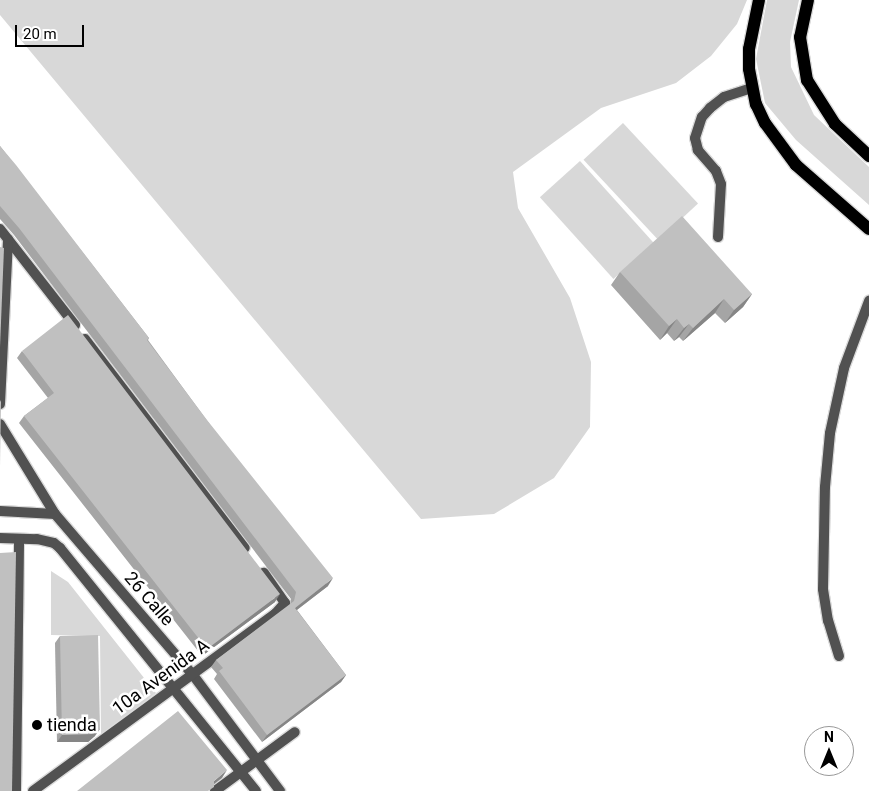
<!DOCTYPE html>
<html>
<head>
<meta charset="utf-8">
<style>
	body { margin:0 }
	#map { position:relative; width:869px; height:791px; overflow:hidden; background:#fff; font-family:Roboto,sans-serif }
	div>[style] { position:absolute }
	.green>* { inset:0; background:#d8d8d8; transform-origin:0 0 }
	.roads { filter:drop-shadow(1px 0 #dbdbdb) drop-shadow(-1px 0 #dbdbdb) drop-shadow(0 1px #dbdbdb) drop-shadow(0 -1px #dbdbdb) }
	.lane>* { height:10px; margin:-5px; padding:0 5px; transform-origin:5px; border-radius:5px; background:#515151 }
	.street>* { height:10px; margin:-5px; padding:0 5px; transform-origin:5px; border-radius:5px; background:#515151 }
	.primary>* { height:12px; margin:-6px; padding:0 6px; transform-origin:6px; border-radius:6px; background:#000 }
	.wall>* { inset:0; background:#a5a5a5 }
	.shaded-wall>* { inset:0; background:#868686 }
	.building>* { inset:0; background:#c0c0c0 }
	.dots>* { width:14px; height:14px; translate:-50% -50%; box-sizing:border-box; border:2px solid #fff; border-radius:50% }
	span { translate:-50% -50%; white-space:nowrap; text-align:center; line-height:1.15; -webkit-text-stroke:5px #fff; paint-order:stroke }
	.street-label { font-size:18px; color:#000 }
	.poi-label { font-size:18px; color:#000 }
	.left { translate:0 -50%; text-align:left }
	.north { position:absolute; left:804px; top:726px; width:50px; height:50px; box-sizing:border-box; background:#fff; border:1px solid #999; border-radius:50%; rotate:0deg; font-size:14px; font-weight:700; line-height:20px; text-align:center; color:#000 }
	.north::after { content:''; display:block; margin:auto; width:18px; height:22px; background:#000; clip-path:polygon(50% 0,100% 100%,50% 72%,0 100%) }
	.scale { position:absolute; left:15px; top:25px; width:69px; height:22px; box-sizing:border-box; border:2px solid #000; border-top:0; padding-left:6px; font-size:15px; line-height:18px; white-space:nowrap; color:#000; -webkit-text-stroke:4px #fff; paint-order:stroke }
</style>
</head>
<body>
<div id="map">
	<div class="green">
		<div style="clip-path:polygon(0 0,747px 0,737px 24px,711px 56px,676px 83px,601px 108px,513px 172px,518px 208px,570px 298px,591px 362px,590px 427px,554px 478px,494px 514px,421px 519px,0 15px)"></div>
		<div style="clip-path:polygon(767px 0,799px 0,790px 42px,791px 67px,814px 115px,869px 167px,869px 205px,796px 140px,765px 103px,756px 59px)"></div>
		<div style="left:623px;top:123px;width:110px;height:54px;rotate:47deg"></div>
		<div style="left:580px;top:161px;width:110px;height:54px;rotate:48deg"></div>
		<div style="clip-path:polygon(51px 571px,68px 582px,156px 693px,101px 736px,100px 636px,51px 635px)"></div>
	</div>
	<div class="roads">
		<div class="lane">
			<div style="left:718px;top:237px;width:53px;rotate:-86.8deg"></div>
			<div style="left:721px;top:184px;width:14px;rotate:-111deg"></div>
			<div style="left:716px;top:171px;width:28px;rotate:-131deg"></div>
			<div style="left:698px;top:150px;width:12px;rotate:-104deg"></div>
			<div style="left:695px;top:138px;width:22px;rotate:-72deg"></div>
			<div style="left:702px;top:117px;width:12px;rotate:-48deg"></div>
			<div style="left:710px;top:108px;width:18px;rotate:-38deg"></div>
			<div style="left:724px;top:97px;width:29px;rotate:-18deg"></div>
			<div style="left:839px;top:656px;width:37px;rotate:-107deg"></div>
			<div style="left:828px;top:621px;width:32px;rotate:-99deg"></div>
			<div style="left:823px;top:589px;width:102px;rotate:-88.9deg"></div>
			<div style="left:825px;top:487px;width:54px;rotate:-84.7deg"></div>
			<div style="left:830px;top:433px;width:66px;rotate:-77.8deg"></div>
			<div style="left:844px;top:368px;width:72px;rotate:-69.5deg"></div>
		</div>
		<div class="street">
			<div style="left:0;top:229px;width:122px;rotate:52deg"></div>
			<div style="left:85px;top:339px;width:263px;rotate:52.6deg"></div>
			<div style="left:0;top:404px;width:165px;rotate:-87.2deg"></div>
			<div style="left:0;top:424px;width:105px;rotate:58.6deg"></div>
			<div style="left:55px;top:514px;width:212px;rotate:49.4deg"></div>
			<div style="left:193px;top:675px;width:145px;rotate:53.1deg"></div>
			<div style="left:0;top:511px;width:55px;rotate:3.1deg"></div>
			<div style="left:0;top:538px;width:37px;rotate:2deg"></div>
			<div style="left:37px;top:539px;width:17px;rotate:13deg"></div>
			<div style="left:54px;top:543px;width:8px;rotate:40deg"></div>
			<div style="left:60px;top:548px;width:312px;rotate:51.1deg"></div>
			<div style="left:16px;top:791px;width:252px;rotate:-89.3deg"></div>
			<div style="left:33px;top:791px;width:300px;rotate:-36.2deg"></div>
			<div style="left:275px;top:614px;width:15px;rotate:-48deg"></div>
			<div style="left:285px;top:603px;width:37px;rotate:-125deg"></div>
			<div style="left:215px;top:791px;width:99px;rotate:-36.4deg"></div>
		</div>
		<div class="primary">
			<div style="left:759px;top:0;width:50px;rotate:101.5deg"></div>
			<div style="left:749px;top:49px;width:20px;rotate:90deg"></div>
			<div style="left:749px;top:69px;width:36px;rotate:79deg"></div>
			<div style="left:756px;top:104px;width:21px;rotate:65deg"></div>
			<div style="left:765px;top:123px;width:52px;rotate:53.6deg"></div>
			<div style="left:796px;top:165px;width:97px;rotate:41.2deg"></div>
			<div style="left:808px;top:0;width:38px;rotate:102deg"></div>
			<div style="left:800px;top:37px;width:44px;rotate:80.8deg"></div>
			<div style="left:807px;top:80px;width:52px;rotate:57.5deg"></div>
			<div style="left:835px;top:124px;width:47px;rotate:43.3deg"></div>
		</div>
	</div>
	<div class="wall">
		<div style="clip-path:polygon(0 146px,149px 338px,148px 340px,328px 586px,297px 610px,346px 675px,341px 682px,262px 742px,214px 679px,217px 674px,211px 667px,216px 660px,290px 605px,291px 599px,14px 235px,0 219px)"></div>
		<div style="clip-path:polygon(620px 272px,752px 294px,743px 307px,725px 323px,715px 313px,683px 341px,679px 337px,674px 341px,667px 333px,660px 340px,611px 285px)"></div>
		<div style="clip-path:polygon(22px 351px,275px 602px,202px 656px,19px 423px,24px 416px,48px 398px,17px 358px)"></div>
		<div style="clip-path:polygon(60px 636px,95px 736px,88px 742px,57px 742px,55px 643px)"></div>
	</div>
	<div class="shaded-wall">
		<div style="clip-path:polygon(752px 294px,743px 307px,725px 323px,734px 310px)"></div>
		<div style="clip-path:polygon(724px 299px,715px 313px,683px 341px,693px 328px)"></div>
		<div style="clip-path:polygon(677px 319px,667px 333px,660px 340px,669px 326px)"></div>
		<div style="clip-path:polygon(689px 324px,679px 337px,674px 341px,684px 328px)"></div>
		<div style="clip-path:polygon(333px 578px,328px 586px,290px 615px,295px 608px)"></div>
		<div style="clip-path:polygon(280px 594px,275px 602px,202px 656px,207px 649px)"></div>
		<div style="clip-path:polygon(346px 675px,341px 682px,262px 742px,267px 735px)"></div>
		<div style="clip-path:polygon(100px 729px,95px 736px,88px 742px,57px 742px,62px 735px)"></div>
		<div style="clip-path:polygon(227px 770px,222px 778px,209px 788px,214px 781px)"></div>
	</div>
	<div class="building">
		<div style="clip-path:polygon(0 146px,16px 165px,149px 338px,147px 340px,207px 420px,333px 578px,295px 608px,346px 675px,267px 735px,219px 671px,223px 668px,216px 660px,294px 601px,296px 592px,19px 228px,0 206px)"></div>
		<div style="clip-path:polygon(682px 216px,752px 294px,734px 310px,724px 299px,693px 328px,689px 324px,684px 328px,677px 319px,669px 326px,620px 272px)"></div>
		<div style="clip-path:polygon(0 247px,4px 248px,0 347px)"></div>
		<div style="clip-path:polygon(68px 315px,280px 594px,207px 649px,24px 416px,54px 393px,22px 351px)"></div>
		<div style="clip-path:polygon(0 400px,1px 402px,0 466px)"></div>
		<div style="clip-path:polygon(16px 552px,12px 791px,0 791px,0 553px)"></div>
		<div style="clip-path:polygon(98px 635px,100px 729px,93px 734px,62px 735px,60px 636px)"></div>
		<div style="clip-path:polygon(178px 711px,227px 770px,214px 781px,214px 787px,208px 791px,77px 791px)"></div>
	</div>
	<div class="dots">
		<div style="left:37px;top:725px;background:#000"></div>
	</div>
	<div class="street-label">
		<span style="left:149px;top:599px;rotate:49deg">26 Calle</span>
		<span style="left:161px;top:677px;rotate:-36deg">10a Avenida A</span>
	</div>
	<div class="poi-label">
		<span class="left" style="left:47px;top:725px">tienda</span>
	</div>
	<div class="north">N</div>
	<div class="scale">20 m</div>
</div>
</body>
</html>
